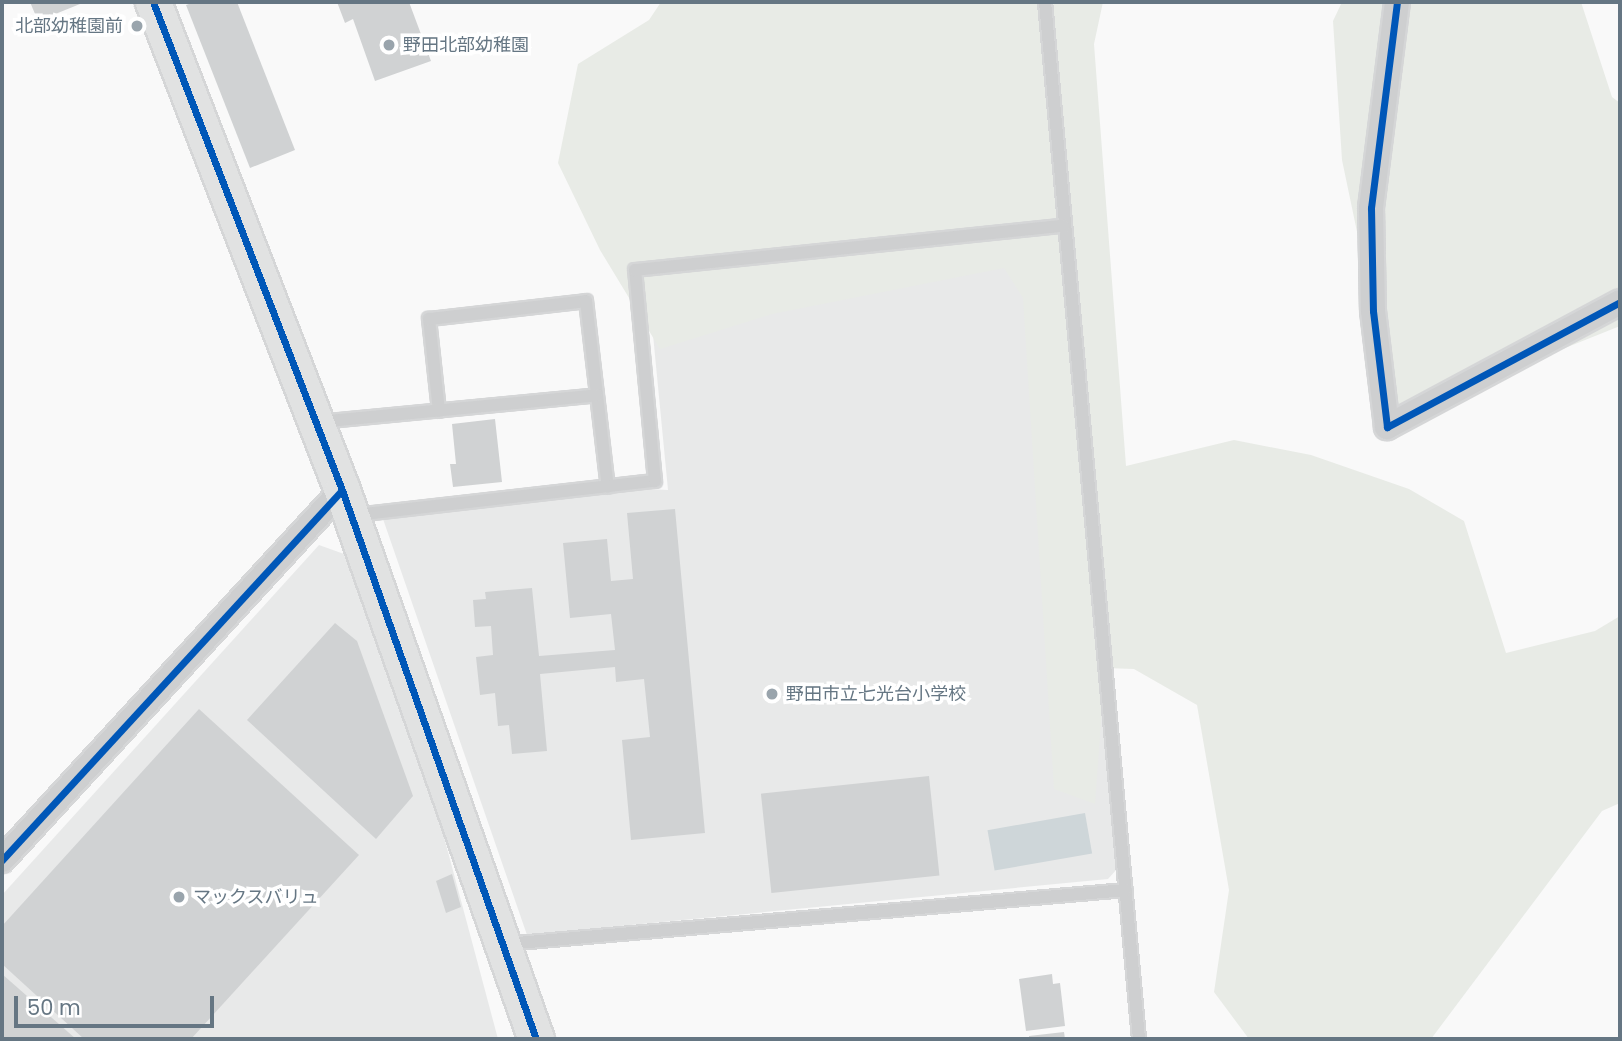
<!DOCTYPE html>
<html>
<head>
<meta charset="utf-8">
<style>
	body { margin:0 }
	#map { position:relative; width:1622px; height:1041px; overflow:hidden; background:#f9f9f9; font-family:Poppins,"Noto Sans JP",sans-serif }
	div>[style] { position:absolute }
	.built>* { inset:0; background:#e8e9e9 }
	.green>* { inset:0; background:#e8ebe6 }
	.water>* { inset:0; background:#ced6d9; transform-origin:0 0 }
	.building>* { inset:0; background:#d0d2d3; transform-origin:0 0 }
	.roads { filter:drop-shadow(2px 0 #d5d6d7) drop-shadow(-2px 0 #d5d6d7) drop-shadow(0 2px #d5d6d7) drop-shadow(0 -2px #d5d6d7) }
	.lane>* { height:12px; margin:-6px; padding:0 6px; transform-origin:6px; border-radius:6px; background:#cecfd0 }
	.street>* { height:24px; margin:-12px; padding:0 12px; transform-origin:12px; border-radius:12px; background:#cecfd0 }
	.secondary>* { height:35px; margin:-17.5px; padding:0 17.5px; transform-origin:17.5px; border-radius:17.5px; background:#e1e2e2 }
	.cycleway>* { height:7px; margin:-3.5px; padding:0 3.5px; transform-origin:3.5px; border-radius:3.5px; background:#0057b8 }
	.dots>* { width:19px; height:19px; translate:-50% -50%; box-sizing:border-box; border:4px solid #fff; border-radius:50% }
	span { translate:-50% -50%; white-space:nowrap; text-align:center; line-height:1.15; -webkit-text-stroke:7px #fff; paint-order:stroke }
	.poi-label { font-size:18px; color:#657683 }
	.right { translate:-100% -50%; text-align:right }
	.left { translate:0 -50%; text-align:left }
	.frame { position:absolute; inset:0; border:4px solid #657683; pointer-events:none }
	.scale { position:absolute; left:14px; top:996px; width:200px; height:32px; box-sizing:border-box; border:4px solid #657683; border-top:0; padding-left:9px; font-size:21px; line-height:24px; white-space:nowrap; color:#657683; -webkit-text-stroke:5px #fff; paint-order:stroke }
</style>
</head>
<body>
<div id="map">
	<div class="built">
		<div style="clip-path:polygon(1058px 245px,1117px 869px,1108px 879px,527px 935px,383px 519px,608px 487px,668px 490px,648px 283px)"></div>
		<div style="clip-path:polygon(319px 545px,344px 554px,444px 837px,498px 1039px,2px 1039px,2px 895px)"></div>
	</div>
	<div class="green">
		<div style="clip-path:polygon(661px 2px,1103px 2px,1094px 44px,1126px 466px,1234px 440px,1311px 455px,1409px 489px,1464px 521px,1506px 653px,1595px 631px,1620px 616px,1620px 803px,1602px 811px,1431px 1039px,1249px 1039px,1214px 992px,1229px 890px,1197px 705px,1134px 669px,1105px 668px,1095px 804px,1054px 789px,1023px 298px,1004px 268px,772px 314px,660px 349px,600px 250px,558px 163px,578px 64px,649px 20px)"></div>
		<div style="clip-path:polygon(1342px 2px,1581px 2px,1612px 97px,1620px 103px,1620px 326px,1483px 381px,1394px 409px,1342px 160px,1333px 21px)"></div>
	</div>
	<div class="water">
		<div style="left:1085px;top:813px;width:41px;height:99px;rotate:80deg"></div>
	</div>
	<div class="building">
		<div style="clip-path:polygon(30px 2px,85px 2px,38px 21px)"></div>
		<div style="clip-path:polygon(195px 2px,237px 2px,295px 150px,250px 168px,186px 5px)"></div>
		<div style="clip-path:polygon(337px 2px,409px 2px,431px 61px,375px 81px,353px 19px,345px 23px)"></div>
		<div style="clip-path:polygon(495px 419px,502px 482px,453px 487px,450px 464px,456px 464px,452px 424px)"></div>
		<div style="clip-path:polygon(675px 509px,705px 833px,631px 840px,622px 740px,650px 737px,644px 679px,616px 682px,615px 667px,540px 674px,547px 751px,512px 754px,509px 725px,498px 726px,495px 693px,480px 695px,476px 657px,493px 655px,491px 626px,475px 627px,473px 600px,486px 599px,485px 592px,532px 588px,539px 656px,615px 650px,611px 614px,570px 618px,563px 543px,607px 539px,611px 581px,633px 579px,627px 513px)"></div>
		<div style="clip-path:polygon(335px 623px,357px 641px,413px 796px,376px 839px,247px 720px)"></div>
		<div style="clip-path:polygon(199px 709px,359px 855px,191px 1039px,84px 1039px,2px 964px,2px 926px)"></div>
		<div style="left:929px;top:776px;width:100px;height:169px;rotate:84deg"></div>
		<div style="clip-path:polygon(452px 874px,461px 907px,446px 913px,436px 881px)"></div>
		<div style="clip-path:polygon(2px 974px,76px 1039px,2px 1039px)"></div>
		<div style="clip-path:polygon(1052px 974px,1053px 984px,1060px 983px,1065px 1026px,1026px 1031px,1019px 979px)"></div>
		<div style="clip-path:polygon(1064px 1032px,1065px 1039px,1029px 1039px,1029px 1036px)"></div>
	</div>
	<div class="roads">
		<div class="lane">
			<div style="left:1045px;top:2px;width:1041px;rotate:84.82deg"></div>
			<div style="left:439px;top:411px;width:93px;rotate:-96.2deg"></div>
			<div style="left:429px;top:319px;width:158px;rotate:-6.5deg"></div>
			<div style="left:586px;top:301px;width:187px;rotate:83.3deg"></div>
			<div style="left:319px;top:422px;width:279px;rotate:-5.5deg"></div>
			<div style="left:355px;top:515px;width:302px;rotate:-6.5deg"></div>
			<div style="left:655px;top:481px;width:212px;rotate:-95.4deg"></div>
			<div style="left:635px;top:270px;width:431px;rotate:-5.9deg"></div>
			<div style="left:506px;top:944px;width:622px;rotate:-4.98deg"></div>
		</div>
		<div class="street">
			<div style="left:1397px;top:2px;width:208px;rotate:97.2deg"></div>
			<div style="left:1371px;top:208px;width:103px;rotate:88.9deg"></div>
			<div style="left:1373px;top:311px;width:117px;rotate:83.1deg"></div>
			<div style="left:1387px;top:427px;width:264px;rotate:-28.2deg"></div>
			<div style="left:2px;top:860px;width:502px;rotate:-47.42deg"></div>
		</div>
		<div class="secondary">
			<div style="left:153px;top:2px;width:523px;rotate:68.83deg"></div>
			<div style="left:342px;top:490px;width:582px;rotate:70.54deg"></div>
		</div>
	</div>
	<div class="cycleway">
		<div style="left:153px;top:2px;width:523px;rotate:68.83deg"></div>
		<div style="left:342px;top:490px;width:582px;rotate:70.54deg"></div>
		<div style="left:1397px;top:2px;width:208px;rotate:97.2deg"></div>
		<div style="left:1371px;top:208px;width:103px;rotate:88.9deg"></div>
		<div style="left:1373px;top:311px;width:117px;rotate:83.1deg"></div>
		<div style="left:1387px;top:427px;width:264px;rotate:-28.2deg"></div>
		<div style="left:2px;top:860px;width:502px;rotate:-47.42deg"></div>
	</div>
	<div class="dots">
		<div style="left:137px;top:26px;background:#99a4ac"></div>
		<div style="left:389px;top:45px;background:#99a4ac"></div>
		<div style="left:772px;top:694px;background:#99a4ac"></div>
		<div style="left:179px;top:897px;background:#99a4ac"></div>
	</div>
	<div class="poi-label">
		<span class="right" style="left:123px;top:26px">北部幼稚園前</span>
		<span class="left" style="left:403px;top:45px">野田北部幼稚園</span>
		<span class="left" style="left:786px;top:694px">野田市立七光台小学校</span>
		<span class="left" style="left:193px;top:897px">マックスバリュ</span>
	</div>
	<div class="frame"></div>
	<div class="scale">50 m</div>
</div>
</body>
</html>
